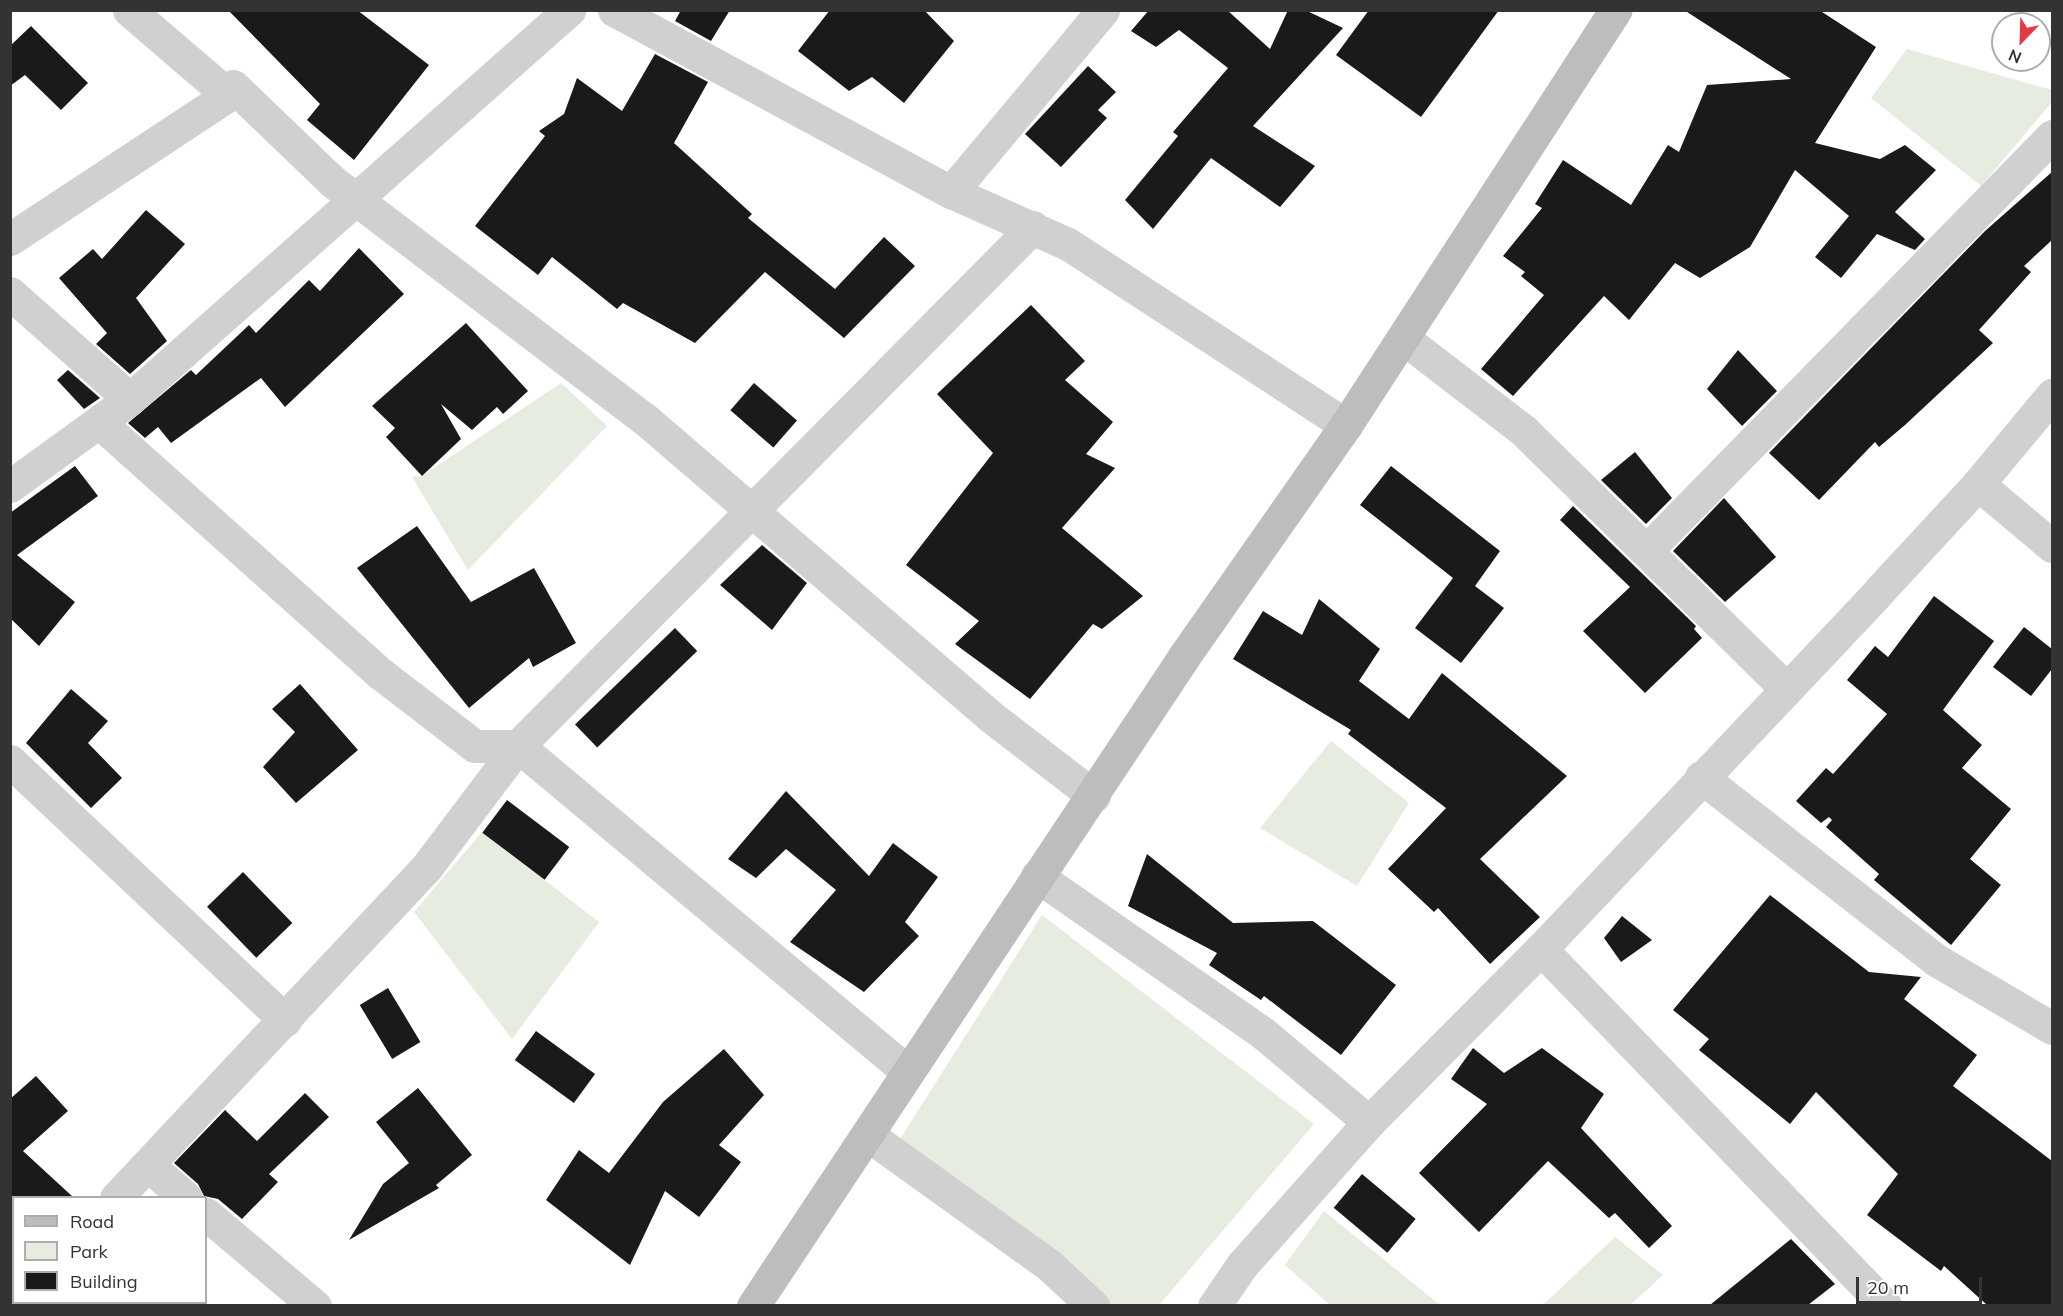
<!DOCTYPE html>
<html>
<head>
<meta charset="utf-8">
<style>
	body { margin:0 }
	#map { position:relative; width:2063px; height:1316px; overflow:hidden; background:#fff; font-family:Mulish,sans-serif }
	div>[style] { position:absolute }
	.green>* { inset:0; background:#e6ecdf }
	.building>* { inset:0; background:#1a1a1a; transform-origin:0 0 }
	.street>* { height:33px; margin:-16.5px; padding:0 16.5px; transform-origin:16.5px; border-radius:16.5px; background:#d0d0d0 }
	.secondary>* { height:33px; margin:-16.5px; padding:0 16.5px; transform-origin:16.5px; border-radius:16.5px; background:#bdbdbd }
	span { translate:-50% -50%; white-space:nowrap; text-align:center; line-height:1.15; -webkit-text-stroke:6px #fff; paint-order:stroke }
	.frame { position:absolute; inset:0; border:12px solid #333; pointer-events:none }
	.legend { position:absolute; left:12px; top:1196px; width:195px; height:108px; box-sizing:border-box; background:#fff; border:2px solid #adadad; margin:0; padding:8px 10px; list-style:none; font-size:18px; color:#333 }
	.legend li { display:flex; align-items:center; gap:12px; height:30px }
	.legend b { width:30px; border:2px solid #adadad }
	.north { position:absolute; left:1991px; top:12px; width:60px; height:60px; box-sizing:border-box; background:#fff; border:2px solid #adadad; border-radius:50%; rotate:203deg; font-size:16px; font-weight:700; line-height:24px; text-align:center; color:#333 }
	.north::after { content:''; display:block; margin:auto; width:21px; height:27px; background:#e63946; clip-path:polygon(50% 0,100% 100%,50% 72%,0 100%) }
	.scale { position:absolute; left:1856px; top:1277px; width:126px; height:27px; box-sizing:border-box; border:3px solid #333; border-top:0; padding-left:8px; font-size:18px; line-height:21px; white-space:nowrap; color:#333; -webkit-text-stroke:4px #fff; paint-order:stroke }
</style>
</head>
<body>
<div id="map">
	<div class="green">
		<div style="clip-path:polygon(1907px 49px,2052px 90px,2052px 102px,1981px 186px,1871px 98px)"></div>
		<div style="clip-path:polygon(561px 383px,607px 426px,468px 570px,412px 477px,422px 476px)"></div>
		<div style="clip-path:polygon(1331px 741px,1409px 803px,1357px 886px,1260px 828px)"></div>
		<div style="clip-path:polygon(482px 832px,599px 922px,512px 1039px,414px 912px)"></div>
		<div style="clip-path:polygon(1042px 915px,1314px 1124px,1159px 1305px,1095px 1305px,895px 1147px)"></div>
		<div style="clip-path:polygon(1324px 1211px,1440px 1305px,1330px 1305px,1285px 1265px)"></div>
		<div style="clip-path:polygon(1615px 1237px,1663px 1275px,1630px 1305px,1543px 1305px)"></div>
	</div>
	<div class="building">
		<div style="clip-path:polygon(228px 10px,357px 10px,429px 65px,354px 160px,307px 120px,320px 104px)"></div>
		<div style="clip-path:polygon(681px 10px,730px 10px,711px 41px,675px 21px)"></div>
		<div style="clip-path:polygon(830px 10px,924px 10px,954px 41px,904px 103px,872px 77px,849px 91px,798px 51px)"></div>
		<div style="clip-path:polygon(1149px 10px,1227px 10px,1270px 49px,1288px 10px,1305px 10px,1343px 28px,1253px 126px,1315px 166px,1280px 207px,1211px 158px,1153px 229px,1125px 200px,1178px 136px,1173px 132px,1228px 68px,1179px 30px,1156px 47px,1131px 31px)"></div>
		<div style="clip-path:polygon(1369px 10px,1499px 10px,1421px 117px,1336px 55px)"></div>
		<div style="clip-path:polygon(1684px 10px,1819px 10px,1876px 47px,1815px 143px,1880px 159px,1905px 145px,1936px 170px,1895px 212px,1925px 239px,1915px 250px,1877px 234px,1841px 278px,1815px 257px,1849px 216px,1795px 170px,1750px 247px,1700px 278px,1675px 263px,1629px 320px,1604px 296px,1513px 396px,1481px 369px,1544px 295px,1521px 276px,1525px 272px,1503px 256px,1542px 208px,1535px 204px,1563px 160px,1631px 205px,1668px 145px,1679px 152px,1707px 85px,1791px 79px)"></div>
		<div style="clip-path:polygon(31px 26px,88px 83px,61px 110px,25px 75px,10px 86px,10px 46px)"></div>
		<div style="clip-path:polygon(655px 54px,708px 82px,674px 143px,752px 214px,748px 218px,835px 289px,884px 237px,915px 266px,844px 338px,765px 272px,695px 343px,623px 303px,617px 309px,552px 257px,538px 275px,475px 226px,545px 136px,539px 131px,564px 114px,577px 78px,622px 111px)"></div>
		<div style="clip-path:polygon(1088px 66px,1116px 92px,1098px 110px,1107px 118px,1061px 167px,1025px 134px)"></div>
		<div style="clip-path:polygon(2052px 172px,2052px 240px,2024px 266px,2031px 272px,1979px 330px,1993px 343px,1905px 425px,1879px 447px,1875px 442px,1819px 500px,1769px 453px,1985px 231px)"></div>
		<div style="clip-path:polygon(146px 210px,185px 244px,136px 298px,167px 341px,130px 374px,96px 344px,107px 333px,59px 278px,93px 249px,102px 259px)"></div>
		<div style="clip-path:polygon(359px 248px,404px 294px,285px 407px,261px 378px,171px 443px,158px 427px,145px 438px,128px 423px,191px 370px,196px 375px,249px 325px,256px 333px,309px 280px,320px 291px)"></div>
		<div style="clip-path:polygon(1031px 305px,1085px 361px,1065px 380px,1113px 422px,1086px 454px,1115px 468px,1062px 528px,1143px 596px,1102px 629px,1093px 624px,1030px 699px,955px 644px,979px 621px,906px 565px,993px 453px,937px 394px)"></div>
		<div style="clip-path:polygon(466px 323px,528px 391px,503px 414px,497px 407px,472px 430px,441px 404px,461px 439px,422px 476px,386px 437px,395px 428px,372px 406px)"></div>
		<div style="clip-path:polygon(1738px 350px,1777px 391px,1742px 426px,1707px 389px)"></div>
		<div style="clip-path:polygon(68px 370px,100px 398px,84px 409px,57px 380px)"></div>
		<div style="left:754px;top:383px;width:57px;height:36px;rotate:41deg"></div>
		<div style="clip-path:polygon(1635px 452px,1672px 498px,1646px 524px,1601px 480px)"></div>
		<div style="clip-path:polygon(75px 466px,98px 496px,17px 555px,75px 602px,39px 646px,10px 618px,10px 513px)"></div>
		<div style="clip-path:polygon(1391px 466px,1500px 551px,1475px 586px,1504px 608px,1461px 663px,1415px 628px,1453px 578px,1360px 505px)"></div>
		<div style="clip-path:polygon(1724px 498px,1776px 557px,1725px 602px,1673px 551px)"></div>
		<div style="clip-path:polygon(1573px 506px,1696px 626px,1694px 629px,1702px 638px,1645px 693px,1583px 631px,1630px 587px,1560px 520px)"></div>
		<div style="clip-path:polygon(417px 526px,471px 602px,534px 568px,576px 643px,533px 667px,529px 658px,469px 708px,357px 568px)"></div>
		<div style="clip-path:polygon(762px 545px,807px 583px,772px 630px,720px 585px)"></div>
		<div style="clip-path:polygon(1934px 596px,1994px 641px,1943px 710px,1982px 745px,1962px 768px,2011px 809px,1970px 859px,2001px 885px,1951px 945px,1874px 880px,1879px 874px,1826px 827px,1832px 820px,1829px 817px,1821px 823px,1796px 801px,1826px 768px,1833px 774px,1887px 714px,1847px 680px,1875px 646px,1888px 657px)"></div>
		<div style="clip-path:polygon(1319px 599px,1380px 649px,1359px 681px,1409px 719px,1442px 673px,1567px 776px,1480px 859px,1540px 917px,1490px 964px,1438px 908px,1434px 912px,1388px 869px,1446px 808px,1348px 734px,1351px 730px,1233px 659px,1263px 611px,1302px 635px)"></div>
		<div style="clip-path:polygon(2024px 627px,2052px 649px,2052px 669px,2031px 696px,1993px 667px)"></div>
		<div style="left:675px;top:628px;width:32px;height:139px;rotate:46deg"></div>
		<div style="clip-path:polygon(300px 684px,358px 750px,296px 803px,263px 767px,295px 732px,272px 709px)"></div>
		<div style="clip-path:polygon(71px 689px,108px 721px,88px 743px,122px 778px,91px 808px,26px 743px)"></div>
		<div style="clip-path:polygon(786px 791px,869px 876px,893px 843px,938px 877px,905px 922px,919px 936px,864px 992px,790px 942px,836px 890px,786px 849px,756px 878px,728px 859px)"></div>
		<div style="left:507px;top:800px;width:78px;height:41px;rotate:37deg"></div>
		<div style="clip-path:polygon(1147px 854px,1233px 923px,1313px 921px,1396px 985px,1341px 1055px,1264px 996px,1261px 1000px,1209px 965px,1217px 953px,1128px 906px)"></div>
		<div style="left:243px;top:872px;width:71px;height:50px;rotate:46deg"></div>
		<div style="clip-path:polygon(1770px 895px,1869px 972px,1921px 977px,1904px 999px,1977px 1055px,1953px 1086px,2052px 1161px,2052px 1305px,1987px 1305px,1944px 1266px,1941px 1271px,1867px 1215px,1898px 1174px,1816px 1092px,1790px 1124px,1699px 1050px,1709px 1039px,1673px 1010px)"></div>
		<div style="clip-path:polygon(1622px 916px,1652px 940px,1621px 962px,1604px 938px)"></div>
		<div style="left:388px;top:988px;width:63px;height:33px;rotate:59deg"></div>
		<div style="left:536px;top:1031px;width:73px;height:36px;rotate:36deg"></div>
		<div style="clip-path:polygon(1473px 1048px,1504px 1073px,1542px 1048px,1604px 1094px,1581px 1128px,1672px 1226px,1649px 1248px,1615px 1213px,1609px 1218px,1548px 1161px,1479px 1232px,1419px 1173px,1487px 1104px,1451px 1079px)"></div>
		<div style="clip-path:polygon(724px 1049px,764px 1095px,719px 1145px,741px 1162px,699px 1217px,665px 1191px,630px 1265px,546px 1200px,579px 1150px,609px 1173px,663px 1102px)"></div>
		<div style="clip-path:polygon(36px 1076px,68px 1111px,23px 1151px,73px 1197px,10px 1197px,10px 1099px)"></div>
		<div style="clip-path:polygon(418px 1088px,472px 1155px,436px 1185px,439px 1188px,349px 1240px,383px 1184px,409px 1163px,376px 1122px)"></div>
		<div style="clip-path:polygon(305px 1093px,329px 1117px,269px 1174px,278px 1182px,242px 1219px,218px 1199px,204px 1196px,198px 1184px,174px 1163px,225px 1110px,257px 1141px)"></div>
		<div style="left:1362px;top:1174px;width:70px;height:44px;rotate:40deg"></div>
		<div style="clip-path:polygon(1791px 1239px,1835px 1284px,1808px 1305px,1710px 1305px)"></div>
	</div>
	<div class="street">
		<div style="left:129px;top:10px;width:130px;rotate:40.6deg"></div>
		<div style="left:228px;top:95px;width:10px;rotate:-61deg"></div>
		<div style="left:233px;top:86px;width:137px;rotate:43.8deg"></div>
		<div style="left:332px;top:181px;width:395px;rotate:37.3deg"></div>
		<div style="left:646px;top:420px;width:454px;rotate:40.7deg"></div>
		<div style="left:990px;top:716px;width:131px;rotate:37.6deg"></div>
		<div style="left:614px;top:10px;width:383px;rotate:28.4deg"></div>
		<div style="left:951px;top:192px;width:128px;rotate:24deg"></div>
		<div style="left:1068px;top:244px;width:332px;rotate:33.1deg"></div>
		<div style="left:951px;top:192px;width:237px;rotate:-50.1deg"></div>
		<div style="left:10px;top:239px;width:261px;rotate:-33.4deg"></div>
		<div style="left:10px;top:293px;width:160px;rotate:41.5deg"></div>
		<div style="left:1403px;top:338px;width:153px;rotate:37.5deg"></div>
		<div style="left:1524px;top:431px;width:368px;rotate:44.5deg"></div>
		<div style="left:100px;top:423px;width:377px;rotate:41.8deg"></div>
		<div style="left:381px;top:674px;width:118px;rotate:37.5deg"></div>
		<div style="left:475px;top:746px;width:43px"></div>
		<div style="left:518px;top:746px;width:508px;rotate:39.89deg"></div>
		<div style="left:1978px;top:484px;width:97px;rotate:40deg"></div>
		<div style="left:10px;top:486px;width:148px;rotate:-35.9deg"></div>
		<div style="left:130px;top:399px;width:587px;rotate:-41.54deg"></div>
		<div style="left:1647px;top:550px;width:579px;rotate:-45.63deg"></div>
		<div style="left:10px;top:761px;width:378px;rotate:43.3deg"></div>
		<div style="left:1701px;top:777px;width:298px;rotate:37.9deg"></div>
		<div style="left:1936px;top:960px;width:134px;rotate:30.4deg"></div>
		<div style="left:1037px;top:876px;width:277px;rotate:34.8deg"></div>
		<div style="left:1264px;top:1034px;width:137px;rotate:40deg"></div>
		<div style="left:1541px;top:949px;width:496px;rotate:46deg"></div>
		<div style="left:868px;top:1135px;width:224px;rotate:35.7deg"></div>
		<div style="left:1050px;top:1266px;width:59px;rotate:42.9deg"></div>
		<div style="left:148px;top:1165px;width:50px;rotate:41deg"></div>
		<div style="left:116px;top:1198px;width:453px;rotate:-46.8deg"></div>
		<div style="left:426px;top:868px;width:153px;rotate:-53deg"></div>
		<div style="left:518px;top:746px;width:731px;rotate:-45.22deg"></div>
		<div style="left:206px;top:1214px;width:143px;rotate:40.2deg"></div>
		<div style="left:10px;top:1305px;width:5px;rotate:-37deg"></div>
		<div style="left:1214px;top:1306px;width:50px;rotate:-55.7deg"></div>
		<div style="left:1242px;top:1265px;width:191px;rotate:-48.4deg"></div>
		<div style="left:1369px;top:1122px;width:244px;rotate:-45.2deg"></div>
		<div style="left:1541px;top:949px;width:492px;rotate:-46.6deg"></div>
		<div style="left:1879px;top:591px;width:146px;rotate:-47.2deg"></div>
		<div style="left:1978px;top:484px;width:116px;rotate:-50.3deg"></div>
	</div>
	<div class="secondary">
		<div style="left:753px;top:1306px;width:781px;rotate:-56.43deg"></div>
		<div style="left:1185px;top:655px;width:281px;rotate:-55deg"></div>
		<div style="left:1346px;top:425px;width:495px;rotate:-57deg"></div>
	</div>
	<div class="frame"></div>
	<ul class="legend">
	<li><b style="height:8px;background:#bdbdbd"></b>Road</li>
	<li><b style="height:16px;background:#e6ecdf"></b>Park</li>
	<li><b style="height:16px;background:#1a1a1a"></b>Building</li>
	</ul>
	<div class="north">N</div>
	<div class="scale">20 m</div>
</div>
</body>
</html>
